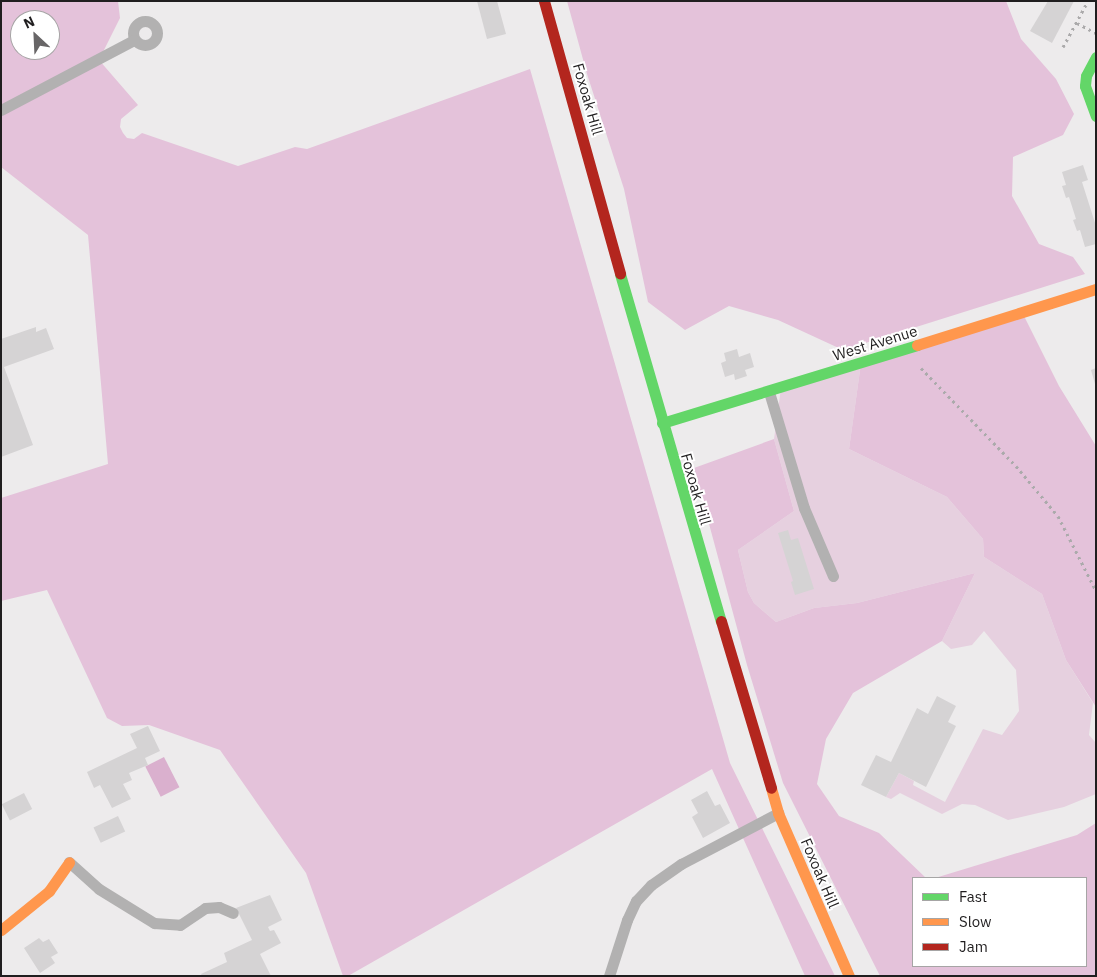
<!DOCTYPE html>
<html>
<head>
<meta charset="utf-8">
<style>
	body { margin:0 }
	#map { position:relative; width:1097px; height:977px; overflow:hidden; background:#edebec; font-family:"IBM Plex Sans",sans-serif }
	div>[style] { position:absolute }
	.green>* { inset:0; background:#e6d0df }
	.forest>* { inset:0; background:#e4c2da }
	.water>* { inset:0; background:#dab0ce; transform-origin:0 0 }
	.building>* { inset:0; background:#d5d3d4; transform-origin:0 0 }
	.path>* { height:3px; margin-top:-1.5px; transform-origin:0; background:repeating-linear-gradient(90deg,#abaaab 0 2.5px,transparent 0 6.5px) }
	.lane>* { height:11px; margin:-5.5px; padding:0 5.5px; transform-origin:5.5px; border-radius:5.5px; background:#b2b1b1 }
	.lane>.ring { margin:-5.5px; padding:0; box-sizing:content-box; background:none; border:11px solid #b2b1b1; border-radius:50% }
	.fast>* { height:11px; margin:-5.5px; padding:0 5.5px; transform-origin:5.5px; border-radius:5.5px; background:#63d668 }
	.slow>* { height:11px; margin:-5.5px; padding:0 5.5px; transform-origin:5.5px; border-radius:5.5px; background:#ff974d }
	.jam>* { height:11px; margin:-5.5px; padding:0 5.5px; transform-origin:5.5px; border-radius:5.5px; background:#b3261e }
	span { translate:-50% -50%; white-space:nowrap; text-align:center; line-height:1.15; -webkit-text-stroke:4px #fff; paint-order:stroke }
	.street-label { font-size:15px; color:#201e1f }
	.frame { position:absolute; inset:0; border:2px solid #201e1f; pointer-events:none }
	.legend { position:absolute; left:912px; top:877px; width:175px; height:90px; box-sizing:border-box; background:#fff; border:1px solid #a6a5a5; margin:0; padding:6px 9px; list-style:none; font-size:15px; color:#201e1f }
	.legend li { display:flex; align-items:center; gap:10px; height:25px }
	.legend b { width:25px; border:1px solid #a6a5a5 }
	.north { position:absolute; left:10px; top:10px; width:50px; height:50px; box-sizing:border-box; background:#fff; border:1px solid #a6a5a5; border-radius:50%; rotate:335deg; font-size:14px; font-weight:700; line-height:20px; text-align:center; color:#201e1f }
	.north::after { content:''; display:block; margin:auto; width:18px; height:22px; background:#686667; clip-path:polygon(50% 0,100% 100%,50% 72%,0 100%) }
</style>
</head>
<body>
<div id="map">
	<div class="green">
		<div style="clip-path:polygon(861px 363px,849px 449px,947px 497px,983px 539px,984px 557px,1042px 594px,1066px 660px,1093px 703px,1089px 735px,1096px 743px,1096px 794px,1064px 807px,1008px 820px,975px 805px,962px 804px,942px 814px,900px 793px,891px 799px,886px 797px,899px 773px,914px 781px,913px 785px,945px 802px,983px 729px,1002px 735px,1019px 711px,1016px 670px,984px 631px,972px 645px,951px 649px,942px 641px,975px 573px,857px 603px,814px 608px,776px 622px,754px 603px,748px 592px,738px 550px,794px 511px,774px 439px,781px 388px)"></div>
	</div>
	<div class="forest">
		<div style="clip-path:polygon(evenodd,1px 1px,118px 1px,120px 18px,99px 60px,138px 105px,121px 119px,120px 127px,123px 133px,127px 138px,134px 139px,142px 133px,238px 166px,295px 147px,307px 149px,530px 69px,730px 763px,835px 976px,805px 976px,712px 769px,348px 976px,343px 976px,306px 873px,220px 750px,149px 725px,122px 726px,107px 718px,47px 590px,1px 601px,1px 498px,108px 464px,88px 235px,1px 167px,1px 1px,20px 20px,50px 20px,50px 50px,20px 50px,20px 20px)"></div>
		<div style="clip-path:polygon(567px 1px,1006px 1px,1021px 39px,1056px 79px,1074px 114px,1063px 135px,1013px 157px,1012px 196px,1039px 244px,1073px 257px,1085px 274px,843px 350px,778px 320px,729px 306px,685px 330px,648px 302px,624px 189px,587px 74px)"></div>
		<div style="clip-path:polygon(1022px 312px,1059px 386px,1096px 446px,1096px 707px,1066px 660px,1042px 594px,984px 557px,983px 539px,947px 497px,849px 449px,861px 363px)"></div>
		<div style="clip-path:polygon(774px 439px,794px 511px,738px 550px,748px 592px,754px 603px,776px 622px,814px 608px,857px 603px,975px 573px,942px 641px,853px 693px,826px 739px,817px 784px,839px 816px,879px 833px,926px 878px,913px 878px,913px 966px,1086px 966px,1086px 878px,935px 878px,1077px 835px,1096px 823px,1096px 976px,880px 976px,783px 783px,747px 665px,694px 468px)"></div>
	</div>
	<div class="water">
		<div style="left:164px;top:757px;width:34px;height:21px;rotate:63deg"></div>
	</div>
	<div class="building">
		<div style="clip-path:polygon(477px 1px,497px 1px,506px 34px,487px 39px)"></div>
		<div style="clip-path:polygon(1048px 1px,1074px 1px,1052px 43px,1030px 31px)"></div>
		<div style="clip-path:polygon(1083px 165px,1088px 180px,1082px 182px,1096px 226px,1096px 244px,1085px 247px,1080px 230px,1077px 231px,1073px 220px,1076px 219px,1069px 197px,1066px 198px,1062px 186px,1066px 185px,1062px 172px)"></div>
		<div style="clip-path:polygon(36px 327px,36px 332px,46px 328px,54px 349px,4px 367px,33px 445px,1px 457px,1px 339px)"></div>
		<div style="clip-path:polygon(737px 349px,739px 357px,750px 353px,754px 367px,745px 370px,747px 376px,735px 380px,734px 374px,725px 377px,721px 363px,726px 361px,724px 353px)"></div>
		<div style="clip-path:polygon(1096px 368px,1096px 384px,1095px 384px,1091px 370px)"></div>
		<div style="clip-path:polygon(788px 530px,791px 540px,798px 538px,814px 589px,795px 595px,791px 582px,793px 581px,778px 533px)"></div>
		<div style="clip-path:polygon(937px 696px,956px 706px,948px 722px,956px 726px,926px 787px,899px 773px,886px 797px,861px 785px,876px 755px,891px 762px,917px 708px,928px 714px)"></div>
		<div style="clip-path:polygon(148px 726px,160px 751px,145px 758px,148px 765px,129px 773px,132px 780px,123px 784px,131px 799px,112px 808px,100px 785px,94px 788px,87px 772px,137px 748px,130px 734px)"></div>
		<div style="clip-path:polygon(707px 791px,715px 806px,720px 804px,730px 823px,703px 838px,692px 817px,698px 813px,691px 800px)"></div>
		<div style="left:24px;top:793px;width:18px;height:25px;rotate:63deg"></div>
		<div style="left:118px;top:816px;width:17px;height:27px;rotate:65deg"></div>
		<div style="clip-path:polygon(270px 895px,282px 920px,268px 927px,270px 931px,274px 930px,281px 943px,260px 954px,271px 976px,202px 976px,201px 974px,227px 962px,224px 953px,252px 940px,236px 908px)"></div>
		<div style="clip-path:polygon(39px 938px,43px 942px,49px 939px,58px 953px,51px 957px,55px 963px,40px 973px,24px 948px)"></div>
	</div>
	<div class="path">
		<div style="left:1077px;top:23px;width:21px;rotate:28deg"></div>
		<div style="left:1063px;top:47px;width:52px;rotate:-61.5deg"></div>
		<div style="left:921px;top:368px;width:136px;rotate:45.9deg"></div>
		<div style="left:1016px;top:466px;width:65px;rotate:50deg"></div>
		<div style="left:1058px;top:516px;width:84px;rotate:63.1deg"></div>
	</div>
	<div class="lane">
		<div class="ring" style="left:133px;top:21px;width:13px;height:13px"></div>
		<div style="left:1px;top:110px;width:150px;rotate:-27.8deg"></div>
		<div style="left:769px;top:392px;width:121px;rotate:73.2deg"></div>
		<div style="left:804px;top:508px;width:74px;rotate:66.9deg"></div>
		<div style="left:69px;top:862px;width:40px;rotate:42deg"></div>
		<div style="left:99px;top:889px;width:65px;rotate:31.7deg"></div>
		<div style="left:154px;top:923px;width:26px;rotate:4deg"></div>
		<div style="left:180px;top:925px;width:30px;rotate:-34deg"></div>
		<div style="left:205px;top:908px;width:14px;rotate:-4deg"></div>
		<div style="left:219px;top:907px;width:15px;rotate:23deg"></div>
		<div style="left:609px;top:976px;width:59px;rotate:-72.2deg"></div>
		<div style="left:627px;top:920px;width:21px;rotate:-65deg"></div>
		<div style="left:636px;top:901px;width:22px;rotate:-47deg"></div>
		<div style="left:651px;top:885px;width:37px;rotate:-35deg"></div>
		<div style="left:681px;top:864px;width:110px;rotate:-27.7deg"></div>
	</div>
	<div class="fast">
		<div style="left:1096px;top:57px;width:21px;rotate:118deg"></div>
		<div style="left:1086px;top:76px;width:10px;rotate:96deg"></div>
		<div style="left:1085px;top:86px;width:32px;rotate:70deg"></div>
		<div style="left:620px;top:274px;width:361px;rotate:73.8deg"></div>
		<div style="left:662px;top:423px;width:267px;rotate:-17deg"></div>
	</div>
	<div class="slow">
		<div style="left:917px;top:345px;width:188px;rotate:-17.4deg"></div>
		<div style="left:771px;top:788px;width:26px;rotate:74deg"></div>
		<div style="left:778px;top:813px;width:178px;rotate:66.5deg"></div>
		<div style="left:1px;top:930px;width:62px;rotate:-39.1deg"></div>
		<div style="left:49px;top:891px;width:35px;rotate:-55deg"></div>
	</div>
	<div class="jam">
		<div style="left:544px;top:1px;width:283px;rotate:74.4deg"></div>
		<div style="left:721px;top:621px;width:174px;rotate:73.3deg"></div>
	</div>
	<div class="street-label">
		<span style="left:588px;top:99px;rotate:74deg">Foxoak Hill</span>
		<span style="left:875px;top:343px;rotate:-17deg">West Avenue</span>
		<span style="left:696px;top:489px;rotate:74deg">Foxoak Hill</span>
		<span style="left:820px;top:873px;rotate:67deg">Foxoak Hill</span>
	</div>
	<div class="frame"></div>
	<ul class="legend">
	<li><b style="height:6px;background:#63d668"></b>Fast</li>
	<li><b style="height:6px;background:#ff974d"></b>Slow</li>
	<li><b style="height:6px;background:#b3261e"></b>Jam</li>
	</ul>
	<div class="north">N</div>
</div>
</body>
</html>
